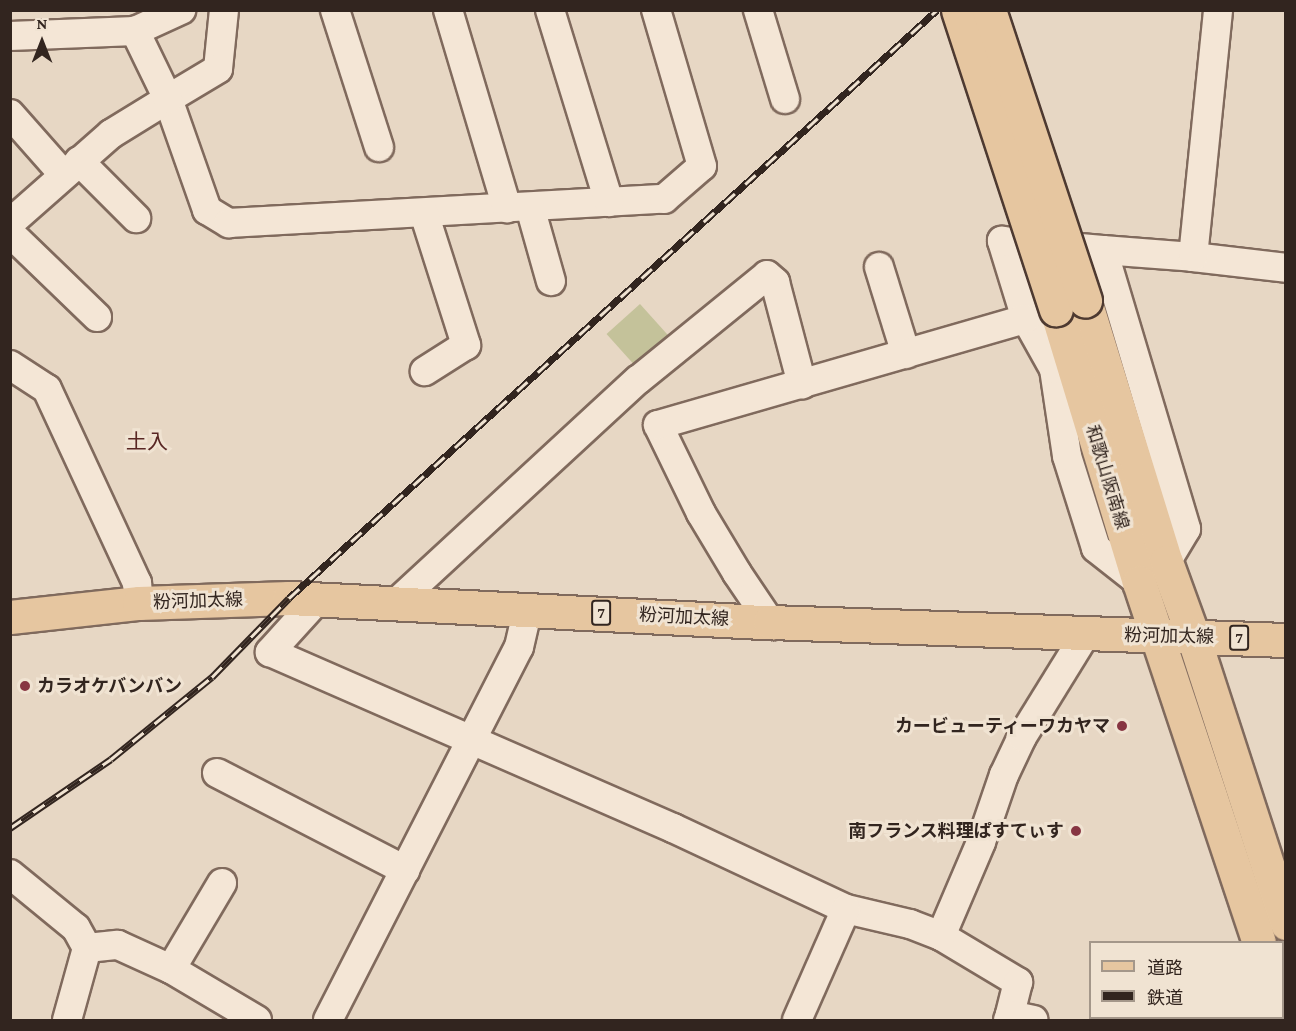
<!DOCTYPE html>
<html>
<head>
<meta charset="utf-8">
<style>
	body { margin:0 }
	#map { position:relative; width:1296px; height:1031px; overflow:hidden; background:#e7d7c4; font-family:"Crimson Pro","Noto Sans JP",serif }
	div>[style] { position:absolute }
	.green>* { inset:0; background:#c4c29a; transform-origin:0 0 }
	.roads { filter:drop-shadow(2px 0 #806a5d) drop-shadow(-2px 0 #806a5d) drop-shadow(0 2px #806a5d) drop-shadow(0 -2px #806a5d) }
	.minor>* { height:28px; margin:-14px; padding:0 14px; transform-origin:14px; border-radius:14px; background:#f4e6d6 }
	.major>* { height:33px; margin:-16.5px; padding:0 16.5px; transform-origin:16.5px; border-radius:16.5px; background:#e6c6a0 }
	.rail>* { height:7px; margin-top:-3.5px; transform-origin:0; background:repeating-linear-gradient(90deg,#f0e3d2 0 14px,#32251f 0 28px); box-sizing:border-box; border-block:2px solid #32251f }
	.bridges { filter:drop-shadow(2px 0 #4e3a31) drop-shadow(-2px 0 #4e3a31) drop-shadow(0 2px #4e3a31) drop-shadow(0 -2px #4e3a31) }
	.major-bridge>* { height:33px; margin:-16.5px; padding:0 16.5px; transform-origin:16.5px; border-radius:16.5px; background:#e6c6a0 }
	.dots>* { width:16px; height:16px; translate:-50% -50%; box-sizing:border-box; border:3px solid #f0e3d2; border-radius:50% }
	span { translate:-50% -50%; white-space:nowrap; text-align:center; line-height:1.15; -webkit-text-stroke:6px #f0e3d2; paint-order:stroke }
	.shield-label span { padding:2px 4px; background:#f0e3d2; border:2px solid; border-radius:4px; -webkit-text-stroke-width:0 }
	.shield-label { font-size:16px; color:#32251f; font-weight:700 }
	.street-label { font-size:18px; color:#32251f }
	.poi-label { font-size:18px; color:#32251f; font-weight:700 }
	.left { translate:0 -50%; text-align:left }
	.right { translate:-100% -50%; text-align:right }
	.quarter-label { font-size:21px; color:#592724 }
	.frame { position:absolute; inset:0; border:12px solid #32251f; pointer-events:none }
	.legend { position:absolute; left:1089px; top:941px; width:195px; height:78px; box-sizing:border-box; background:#f0e3d2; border:2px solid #a4978a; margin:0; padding:8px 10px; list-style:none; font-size:18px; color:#32251f }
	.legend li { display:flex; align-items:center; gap:12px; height:30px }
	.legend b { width:30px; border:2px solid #a4978a }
	.north { position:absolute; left:12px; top:12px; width:60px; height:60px; -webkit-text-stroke:4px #f0e3d2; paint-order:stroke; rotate:0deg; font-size:16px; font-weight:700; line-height:24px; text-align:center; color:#32251f }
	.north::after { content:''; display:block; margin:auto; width:21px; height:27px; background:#32251f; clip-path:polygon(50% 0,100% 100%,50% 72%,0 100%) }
</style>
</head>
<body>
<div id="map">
	<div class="green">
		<div style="left:640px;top:304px;width:48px;height:45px;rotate:48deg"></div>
	</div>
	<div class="roads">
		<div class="minor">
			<div style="left:224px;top:10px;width:59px;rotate:95.8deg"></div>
			<div style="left:218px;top:69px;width:58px;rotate:149deg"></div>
			<div style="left:168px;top:99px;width:118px;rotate:70.6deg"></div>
			<div style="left:207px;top:210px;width:26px;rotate:31deg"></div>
			<div style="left:229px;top:223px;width:436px;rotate:-3.2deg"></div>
			<div style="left:664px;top:199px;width:50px;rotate:-41deg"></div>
			<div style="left:702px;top:166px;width:163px;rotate:-106.4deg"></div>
			<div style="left:335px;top:10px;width:144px;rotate:72.2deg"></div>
			<div style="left:448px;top:10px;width:207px;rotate:73.4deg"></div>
			<div style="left:550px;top:10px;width:201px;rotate:72.9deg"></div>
			<div style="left:758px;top:10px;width:93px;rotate:73.1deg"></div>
			<div style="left:10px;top:36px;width:125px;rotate:-2.3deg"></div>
			<div style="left:135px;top:31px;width:51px;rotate:-24.5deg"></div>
			<div style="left:10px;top:114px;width:80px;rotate:48.5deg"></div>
			<div style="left:79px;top:161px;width:81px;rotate:45deg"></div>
			<div style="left:530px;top:207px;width:77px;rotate:74.2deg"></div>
			<div style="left:424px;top:213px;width:139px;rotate:72.3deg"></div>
			<div style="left:466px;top:345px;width:49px;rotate:147.6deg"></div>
			<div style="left:10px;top:223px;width:135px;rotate:-41.4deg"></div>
			<div style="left:111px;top:134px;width:67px;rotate:-31.6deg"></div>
			<div style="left:168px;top:99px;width:76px;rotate:-115.9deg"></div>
			<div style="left:10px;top:233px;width:121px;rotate:44deg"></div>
			<div style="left:1103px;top:250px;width:90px;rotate:4.4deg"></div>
			<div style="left:1193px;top:257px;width:94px;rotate:6.7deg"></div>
			<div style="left:1193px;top:257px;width:248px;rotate:-84.2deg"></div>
			<div style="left:879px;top:267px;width:91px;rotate:72.8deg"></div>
			<div style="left:10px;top:365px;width:44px;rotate:33deg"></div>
			<div style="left:47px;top:389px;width:214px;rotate:65.1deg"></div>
			<div style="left:137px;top:583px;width:20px;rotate:84deg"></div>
			<div style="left:1139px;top:582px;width:55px;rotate:-141.7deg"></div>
			<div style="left:1096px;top:548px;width:96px;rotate:-107.5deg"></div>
			<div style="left:1067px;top:456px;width:88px;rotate:-98.5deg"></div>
			<div style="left:1054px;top:369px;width:57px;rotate:-119.2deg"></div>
			<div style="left:1026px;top:319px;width:82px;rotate:-107.1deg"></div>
			<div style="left:1002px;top:241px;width:101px;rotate:5.1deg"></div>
			<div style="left:1103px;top:250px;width:291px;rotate:73.4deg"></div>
			<div style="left:1186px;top:529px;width:39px;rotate:121deg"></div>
			<div style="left:318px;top:599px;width:72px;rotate:132.2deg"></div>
			<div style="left:270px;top:652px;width:440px;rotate:23.6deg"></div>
			<div style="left:673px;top:828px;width:191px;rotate:25.1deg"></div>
			<div style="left:846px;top:909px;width:66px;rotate:13.2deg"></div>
			<div style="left:910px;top:924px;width:33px;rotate:21deg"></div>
			<div style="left:941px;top:936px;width:90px;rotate:30.9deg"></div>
			<div style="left:1018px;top:982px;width:34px;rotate:104deg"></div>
			<div style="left:397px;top:602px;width:328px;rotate:-42.7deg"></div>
			<div style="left:638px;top:380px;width:166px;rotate:-39.1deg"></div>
			<div style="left:767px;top:275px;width:11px;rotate:41deg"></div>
			<div style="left:775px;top:282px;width:106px;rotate:75.2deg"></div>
			<div style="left:770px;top:622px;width:59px;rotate:-124deg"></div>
			<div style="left:737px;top:573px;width:70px;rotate:-121deg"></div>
			<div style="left:701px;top:513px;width:98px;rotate:-116deg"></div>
			<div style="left:658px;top:425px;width:383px;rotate:-16.1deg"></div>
			<div style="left:217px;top:773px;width:212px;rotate:27.3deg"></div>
			<div style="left:10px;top:874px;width:85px;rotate:39.3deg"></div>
			<div style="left:76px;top:928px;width:23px;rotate:61deg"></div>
			<div style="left:87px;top:948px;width:75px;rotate:105.5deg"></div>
			<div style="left:941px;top:936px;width:102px;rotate:-66.9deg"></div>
			<div style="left:981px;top:842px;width:71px;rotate:-71.1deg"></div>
			<div style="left:1004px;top:775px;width:42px;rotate:-64.7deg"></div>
			<div style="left:1022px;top:737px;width:120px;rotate:-58.3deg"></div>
			<div style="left:87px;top:948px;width:31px;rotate:-6deg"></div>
			<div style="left:118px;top:945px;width:58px;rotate:24.4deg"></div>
			<div style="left:171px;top:969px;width:100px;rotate:30.7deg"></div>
			<div style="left:171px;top:969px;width:100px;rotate:-59.3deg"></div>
			<div style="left:328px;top:1020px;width:419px;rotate:-62.9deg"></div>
			<div style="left:519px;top:647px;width:39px;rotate:-77deg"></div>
			<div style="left:797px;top:1020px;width:121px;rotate:-66.2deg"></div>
			<div style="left:1008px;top:1020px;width:5px;rotate:-68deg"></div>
			<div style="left:1010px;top:1015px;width:24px;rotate:12deg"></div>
			<div style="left:1266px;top:1020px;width:2px;rotate:-90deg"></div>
		</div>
		<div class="major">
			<div style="left:1085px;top:301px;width:273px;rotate:72.8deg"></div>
			<div style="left:1166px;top:562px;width:79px;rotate:70deg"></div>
			<div style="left:1193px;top:636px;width:302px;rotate:72deg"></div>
			<div style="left:1056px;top:309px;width:285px;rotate:73.1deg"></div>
			<div style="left:1139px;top:582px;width:379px;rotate:71.6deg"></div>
			<div style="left:10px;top:617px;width:130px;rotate:-6.2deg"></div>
			<div style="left:139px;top:603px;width:150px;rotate:-1.9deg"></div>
			<div style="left:289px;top:598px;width:482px;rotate:2.9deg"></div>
			<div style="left:770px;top:622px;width:516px;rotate:2deg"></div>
			<div style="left:1282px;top:1014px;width:7px;rotate:63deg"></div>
		</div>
	</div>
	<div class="rail">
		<div style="left:10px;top:828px;width:122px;rotate:-34.3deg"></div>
		<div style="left:111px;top:759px;width:130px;rotate:-39.1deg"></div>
		<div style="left:212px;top:677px;width:110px;rotate:-45.7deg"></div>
		<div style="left:289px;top:598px;width:875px;rotate:-42.22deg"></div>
	</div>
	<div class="bridges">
		<div class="major-bridge">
			<div style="left:958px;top:10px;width:315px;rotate:71.9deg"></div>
			<div style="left:989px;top:10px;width:306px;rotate:71.7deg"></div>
		</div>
	</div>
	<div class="dots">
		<div style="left:25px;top:686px;background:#873542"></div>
		<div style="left:1122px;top:726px;background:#873542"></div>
		<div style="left:1076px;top:831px;background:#873542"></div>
	</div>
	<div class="shield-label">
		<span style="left:601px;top:613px">7</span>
		<span style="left:1239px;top:638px">7</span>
	</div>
	<div class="street-label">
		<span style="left:1107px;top:477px;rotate:73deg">和歌山阪南線</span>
		<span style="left:198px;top:601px;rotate:-2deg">粉河加太線</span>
		<span style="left:684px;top:617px;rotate:3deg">粉河加太線</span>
		<span style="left:1169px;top:636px;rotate:1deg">粉河加太線</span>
	</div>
	<div class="poi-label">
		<span class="left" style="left:37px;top:686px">カラオケバンバン</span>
		<span class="right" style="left:1110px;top:726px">カービューティーワカヤマ</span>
		<span class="right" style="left:1064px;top:831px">南フランス料理ぱすてぃす</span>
	</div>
	<div class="quarter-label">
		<span style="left:147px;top:442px">土入</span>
	</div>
	<div class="frame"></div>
	<ul class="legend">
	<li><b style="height:8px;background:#e6c6a0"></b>道路</li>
	<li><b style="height:8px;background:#32251f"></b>鉄道</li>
	</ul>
	<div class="north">N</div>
</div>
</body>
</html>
